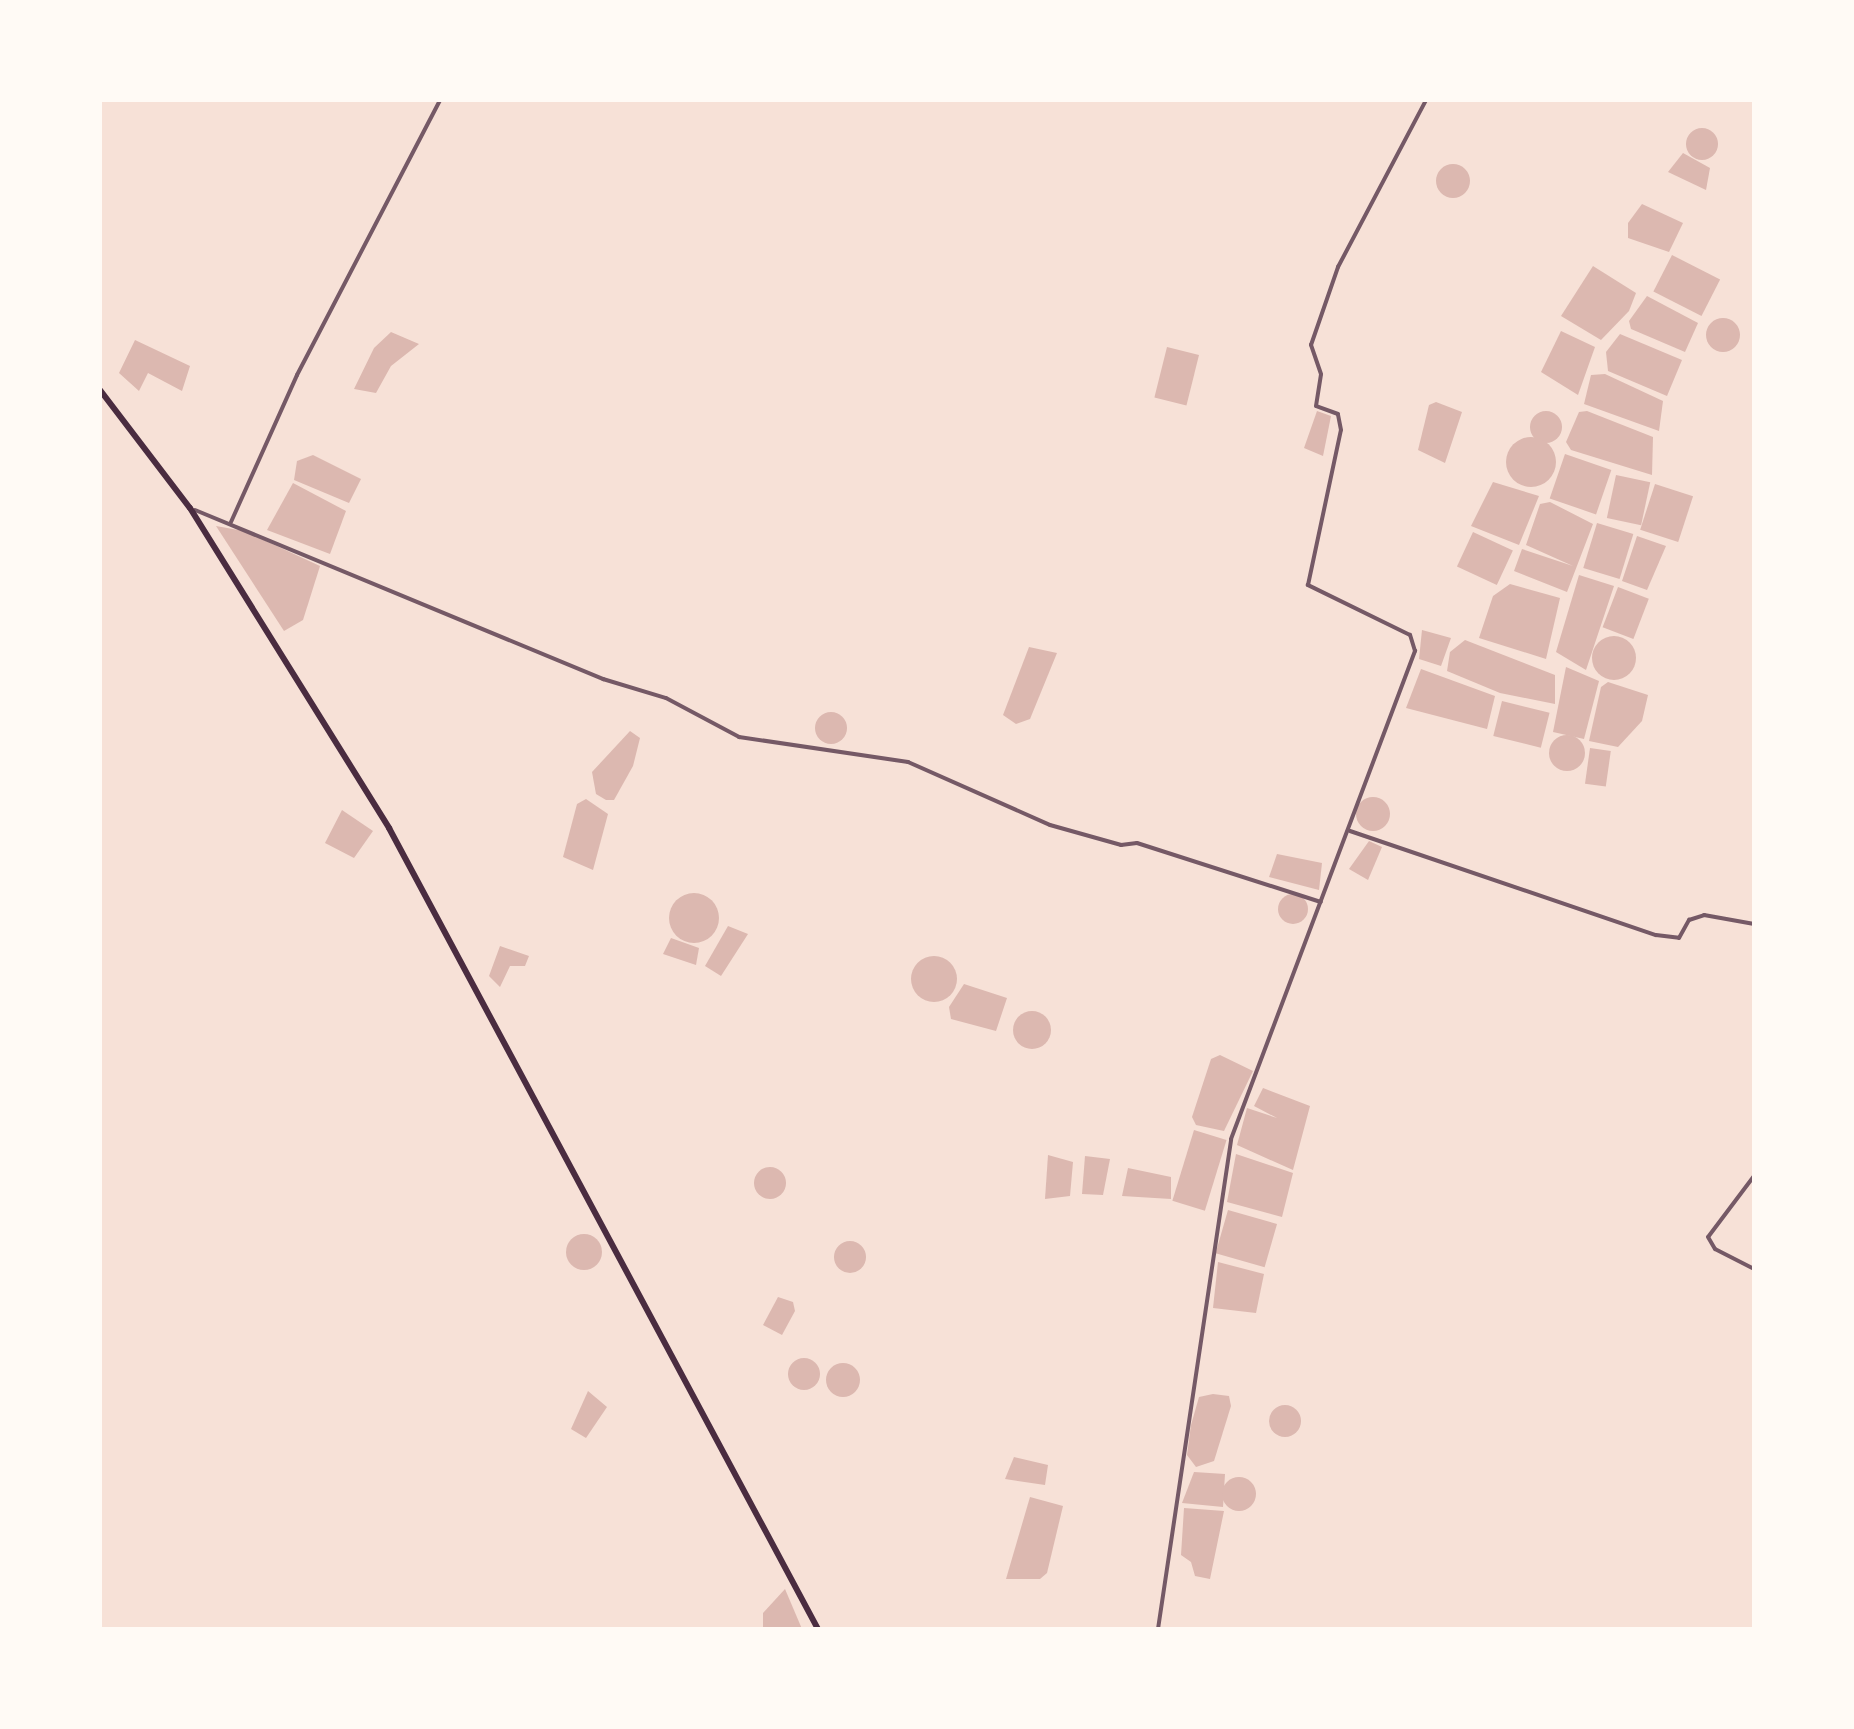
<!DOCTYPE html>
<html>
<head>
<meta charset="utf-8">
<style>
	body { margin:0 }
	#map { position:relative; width:1854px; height:1729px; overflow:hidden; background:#f7e1d7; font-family:"DejaVu Sans",sans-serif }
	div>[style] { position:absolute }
	.water>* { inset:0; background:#dcb8b0; transform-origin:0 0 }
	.round { border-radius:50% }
	.minor>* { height:4px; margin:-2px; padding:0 2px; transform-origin:2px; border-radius:2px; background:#755966 }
	.primary>* { height:6px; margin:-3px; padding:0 3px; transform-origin:3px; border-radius:3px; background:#4a2c40 }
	span { translate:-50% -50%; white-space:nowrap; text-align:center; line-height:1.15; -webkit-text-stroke:9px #fffaf5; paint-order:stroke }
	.frame { position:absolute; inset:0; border:102px solid #fffaf5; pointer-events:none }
</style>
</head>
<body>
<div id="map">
	<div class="water">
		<div class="round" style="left:1686px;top:128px;width:32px;height:32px"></div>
		<div style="clip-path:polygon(1683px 153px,1710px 168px,1706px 190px,1668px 172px)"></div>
		<div class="round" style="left:1436px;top:164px;width:34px;height:34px"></div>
		<div style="clip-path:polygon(1642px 204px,1683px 223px,1669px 252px,1628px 238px,1628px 223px)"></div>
		<div style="left:1672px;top:255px;width:54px;height:41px;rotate:27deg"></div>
		<div style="clip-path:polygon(1593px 266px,1636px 293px,1629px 311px,1601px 340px,1561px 316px)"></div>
		<div style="clip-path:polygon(1647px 296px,1698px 323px,1685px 352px,1631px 329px,1629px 321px)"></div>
		<div class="round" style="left:1706px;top:318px;width:34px;height:34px"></div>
		<div style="clip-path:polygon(1561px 331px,1595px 347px,1578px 395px,1541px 372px)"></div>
		<div style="clip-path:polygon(391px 332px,419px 344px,391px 366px,376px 393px,354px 389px,374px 348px)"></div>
		<div style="clip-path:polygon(1620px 334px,1682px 360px,1667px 396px,1608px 371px,1606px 352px)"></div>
		<div style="clip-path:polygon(135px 340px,190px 366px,182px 391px,148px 373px,139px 391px,119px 373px)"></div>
		<div style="left:1167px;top:347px;width:33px;height:52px;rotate:14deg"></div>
		<div style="clip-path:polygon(1605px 374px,1663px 401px,1659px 431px,1584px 404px,1591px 375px)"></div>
		<div style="clip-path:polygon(1436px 402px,1462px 412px,1445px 463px,1418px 450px,1429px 405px)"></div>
		<div style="clip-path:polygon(1317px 411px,1331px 416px,1323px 456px,1304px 448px)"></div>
		<div style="clip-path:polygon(1587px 411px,1653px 437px,1652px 475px,1571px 450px,1566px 442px,1579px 412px)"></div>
		<div class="round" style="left:1530px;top:411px;width:32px;height:32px"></div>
		<div class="round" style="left:1506px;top:437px;width:50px;height:50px"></div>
		<div style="left:1565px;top:454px;width:49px;height:47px;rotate:19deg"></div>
		<div style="clip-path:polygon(313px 455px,361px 479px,349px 503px,294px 480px,297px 461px)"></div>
		<div style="left:1616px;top:475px;width:35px;height:44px;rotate:12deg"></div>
		<div style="clip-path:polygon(1493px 482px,1539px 496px,1519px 545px,1471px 526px)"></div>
		<div style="clip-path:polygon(293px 483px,346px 511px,330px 554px,267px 530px)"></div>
		<div style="left:1655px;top:484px;width:40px;height:48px;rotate:18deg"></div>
		<div style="clip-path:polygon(1550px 502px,1593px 524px,1567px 592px,1514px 571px,1522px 549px,1573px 566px,1526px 545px,1540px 504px)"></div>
		<div style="left:1597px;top:523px;width:38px;height:47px;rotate:17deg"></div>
		<div style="clip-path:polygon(216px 526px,244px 531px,320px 566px,303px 620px,284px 631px)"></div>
		<div style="left:1473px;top:532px;width:44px;height:38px;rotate:25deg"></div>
		<div style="clip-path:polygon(1637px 536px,1666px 546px,1647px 590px,1622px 581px)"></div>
		<div style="clip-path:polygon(1579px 575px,1614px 586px,1586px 670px,1556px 652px)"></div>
		<div style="clip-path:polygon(1510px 584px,1560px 598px,1546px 659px,1479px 638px,1493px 596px)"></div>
		<div style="left:1618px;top:587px;width:33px;height:43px;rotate:21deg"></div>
		<div style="clip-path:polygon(1422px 630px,1451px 638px,1441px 666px,1419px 659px)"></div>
		<div class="round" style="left:1592px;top:636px;width:44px;height:44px"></div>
		<div style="clip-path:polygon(1465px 640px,1555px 675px,1555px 704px,1500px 693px,1447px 671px,1450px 652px)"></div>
		<div style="clip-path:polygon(1029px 647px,1057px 653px,1030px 719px,1016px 724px,1003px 715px)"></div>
		<div style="clip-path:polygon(1566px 667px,1599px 681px,1584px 739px,1553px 732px)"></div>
		<div style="clip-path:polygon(1421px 669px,1495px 696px,1487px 729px,1406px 708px)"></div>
		<div style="clip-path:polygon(1608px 682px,1648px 695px,1642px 721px,1618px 747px,1589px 741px,1601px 687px)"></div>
		<div style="left:1502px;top:701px;width:49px;height:36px;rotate:14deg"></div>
		<div class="round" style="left:815px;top:712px;width:32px;height:32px"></div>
		<div style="clip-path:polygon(630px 731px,640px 738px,633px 766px,614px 800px,606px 800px,596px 794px,592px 772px)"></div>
		<div class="round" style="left:1549px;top:735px;width:36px;height:36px"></div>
		<div style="left:1590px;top:748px;width:21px;height:36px;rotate:8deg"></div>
		<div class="round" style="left:1356px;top:797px;width:34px;height:34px"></div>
		<div style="clip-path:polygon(586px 799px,608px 814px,593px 870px,563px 857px,577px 804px)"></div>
		<div style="clip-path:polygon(342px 810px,373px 831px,354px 858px,325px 843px)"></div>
		<div style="clip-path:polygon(1369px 841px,1382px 847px,1368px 880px,1349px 869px)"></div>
		<div style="clip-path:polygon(1277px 854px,1322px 863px,1319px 890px,1269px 877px)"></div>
		<div class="round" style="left:669px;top:893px;width:50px;height:50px"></div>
		<div class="round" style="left:1278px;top:894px;width:30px;height:30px"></div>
		<div style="clip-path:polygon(728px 926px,748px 934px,721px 976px,705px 966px)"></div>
		<div style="clip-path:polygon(671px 938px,699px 948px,696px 965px,663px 954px)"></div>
		<div style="clip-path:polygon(500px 946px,529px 956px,525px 966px,510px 966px,500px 987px,489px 976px)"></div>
		<div class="round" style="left:911px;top:956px;width:46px;height:46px"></div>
		<div style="clip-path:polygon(964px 984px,1007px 998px,996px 1031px,951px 1019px,949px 1007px)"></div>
		<div class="round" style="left:1013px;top:1011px;width:38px;height:38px"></div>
		<div style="clip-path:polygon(1220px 1055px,1253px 1071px,1224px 1131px,1196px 1125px,1192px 1117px,1211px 1059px)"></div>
		<div style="clip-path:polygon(1263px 1088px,1310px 1106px,1293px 1170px,1237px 1145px,1247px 1108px,1277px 1118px,1254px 1106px)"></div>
		<div style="left:1194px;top:1130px;width:34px;height:74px;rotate:17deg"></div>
		<div style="clip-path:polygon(1236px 1154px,1293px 1173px,1282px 1217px,1227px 1202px)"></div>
		<div style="clip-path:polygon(1048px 1155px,1073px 1162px,1070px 1196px,1045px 1199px)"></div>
		<div style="clip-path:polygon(1085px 1156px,1110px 1159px,1103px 1195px,1082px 1194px)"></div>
		<div class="round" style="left:754px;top:1167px;width:32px;height:32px"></div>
		<div style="clip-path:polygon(1128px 1168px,1171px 1177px,1171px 1199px,1122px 1196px)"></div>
		<div style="left:1228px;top:1210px;width:51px;height:45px;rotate:16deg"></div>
		<div class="round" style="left:566px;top:1234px;width:36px;height:36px"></div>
		<div class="round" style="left:834px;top:1241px;width:32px;height:32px"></div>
		<div style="clip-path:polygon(1218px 1262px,1264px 1274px,1256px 1313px,1213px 1308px)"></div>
		<div style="clip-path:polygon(778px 1297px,793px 1302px,795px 1311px,782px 1335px,763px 1325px)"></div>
		<div class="round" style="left:788px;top:1358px;width:32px;height:32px"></div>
		<div class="round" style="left:826px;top:1363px;width:34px;height:34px"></div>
		<div style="clip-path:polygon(588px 1391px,607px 1407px,586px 1438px,571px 1429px)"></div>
		<div style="clip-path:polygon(1213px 1394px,1229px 1396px,1231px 1406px,1214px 1461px,1196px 1467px,1187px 1455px,1191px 1425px,1199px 1397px)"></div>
		<div class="round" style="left:1269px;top:1405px;width:32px;height:32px"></div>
		<div style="clip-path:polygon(1014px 1457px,1048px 1465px,1045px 1485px,1005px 1479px)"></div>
		<div style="clip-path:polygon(1194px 1472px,1225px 1474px,1223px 1507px,1182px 1503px)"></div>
		<div class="round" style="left:1222px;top:1477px;width:34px;height:34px"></div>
		<div style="clip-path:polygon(1030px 1497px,1063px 1506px,1047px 1573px,1040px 1579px,1006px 1579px)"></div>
		<div style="clip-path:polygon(1184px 1508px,1224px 1511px,1210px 1579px,1195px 1576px,1191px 1562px,1181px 1555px)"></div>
		<div style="clip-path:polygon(785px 1589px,802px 1629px,763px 1629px,763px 1613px)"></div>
	</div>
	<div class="minor">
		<div style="left:195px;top:510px;width:442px;rotate:22.5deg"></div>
		<div style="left:603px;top:679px;width:66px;rotate:16.8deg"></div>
		<div style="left:666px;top:698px;width:83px;rotate:28.1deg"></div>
		<div style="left:739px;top:737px;width:171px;rotate:8.4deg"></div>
		<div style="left:908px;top:762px;width:155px;rotate:23.9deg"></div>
		<div style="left:1050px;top:825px;width:74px;rotate:15.7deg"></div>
		<div style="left:1121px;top:845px;width:16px;rotate:-7deg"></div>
		<div style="left:1137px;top:843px;width:193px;rotate:17.8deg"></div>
		<div style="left:231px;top:522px;width:161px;rotate:-65.8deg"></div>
		<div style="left:297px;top:375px;width:310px;rotate:-62.5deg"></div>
		<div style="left:1350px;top:831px;width:323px;rotate:18.8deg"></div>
		<div style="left:1656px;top:935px;width:23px;rotate:7deg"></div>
		<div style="left:1679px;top:938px;width:21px;rotate:-61deg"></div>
		<div style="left:1689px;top:920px;width:16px;rotate:-18deg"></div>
		<div style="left:1704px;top:915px;width:51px;rotate:10.2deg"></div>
		<div style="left:1754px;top:1176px;width:76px;rotate:127deg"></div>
		<div style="left:1708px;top:1237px;width:14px;rotate:60deg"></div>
		<div style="left:1715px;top:1249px;width:44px;rotate:27.1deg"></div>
		<div style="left:1158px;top:1629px;width:495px;rotate:-81.5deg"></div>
		<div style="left:1231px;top:1139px;width:522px;rotate:-69.34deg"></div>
		<div style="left:1415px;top:651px;width:17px;rotate:-107deg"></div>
		<div style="left:1410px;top:635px;width:114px;rotate:-153.9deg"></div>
		<div style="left:1308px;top:585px;width:158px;rotate:-78deg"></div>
		<div style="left:1341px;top:430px;width:16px;rotate:-101deg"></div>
		<div style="left:1338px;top:414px;width:23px;rotate:-160deg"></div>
		<div style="left:1316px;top:406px;width:32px;rotate:-81deg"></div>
		<div style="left:1321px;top:374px;width:31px;rotate:-109deg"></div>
		<div style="left:1311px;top:345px;width:83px;rotate:-70.9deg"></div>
		<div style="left:1338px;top:267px;width:189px;rotate:-62.2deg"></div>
	</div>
	<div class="primary">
		<div style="left:100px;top:390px;width:148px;rotate:52.7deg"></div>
		<div style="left:190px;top:508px;width:377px;rotate:58.1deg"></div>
		<div style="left:389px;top:828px;width:909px;rotate:61.83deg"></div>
	</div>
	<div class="frame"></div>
</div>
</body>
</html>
